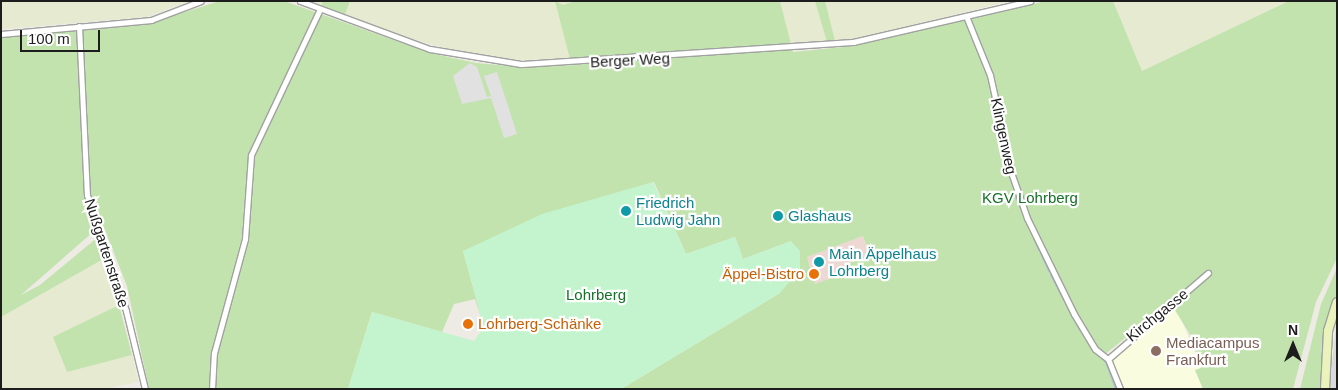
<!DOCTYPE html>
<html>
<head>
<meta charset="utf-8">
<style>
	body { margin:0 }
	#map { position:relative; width:1338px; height:390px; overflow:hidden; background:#edebe4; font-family:Helvetica,sans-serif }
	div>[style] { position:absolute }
	.residential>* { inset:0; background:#dbdada }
	.commercial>* { inset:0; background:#edd8d4 }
	.education>* { inset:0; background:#f9fcde }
	.farmland>* { inset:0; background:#e6ead0 }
	.grass>* { inset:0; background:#c2e3ae }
	.park>* { inset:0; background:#c4f4cd }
	.parking>* { inset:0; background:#e1e1e1 }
	.stream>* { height:2px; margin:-1px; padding:0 1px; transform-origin:1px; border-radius:1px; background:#a8c7d7 }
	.roads { filter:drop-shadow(1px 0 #a1a1a1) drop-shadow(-1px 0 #a1a1a1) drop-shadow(0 1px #a1a1a1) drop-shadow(0 -1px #a1a1a1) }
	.street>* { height:5px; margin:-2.5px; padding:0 2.5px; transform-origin:2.5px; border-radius:2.5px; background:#fff }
	.secondary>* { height:8px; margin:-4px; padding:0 4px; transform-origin:4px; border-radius:4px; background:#eaf3bc }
	.dots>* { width:14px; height:14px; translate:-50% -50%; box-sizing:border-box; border:2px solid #fff; border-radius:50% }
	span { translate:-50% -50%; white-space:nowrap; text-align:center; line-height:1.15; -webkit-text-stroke:4.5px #fff; paint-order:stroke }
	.street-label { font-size:15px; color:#1d1d1d }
	.park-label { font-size:15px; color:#157126 }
	.culture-label { font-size:15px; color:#0d838f }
	.left { translate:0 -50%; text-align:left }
	.food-label { font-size:15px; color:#c56008 }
	.right { translate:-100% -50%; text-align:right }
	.education-label { font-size:15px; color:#785e54 }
	.frame { position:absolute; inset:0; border:2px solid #1d1d1d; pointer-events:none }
	.north { position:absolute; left:1268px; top:320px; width:50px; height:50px; -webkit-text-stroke:4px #fff; paint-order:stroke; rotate:0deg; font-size:14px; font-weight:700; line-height:20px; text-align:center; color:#1d1d1d }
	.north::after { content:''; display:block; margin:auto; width:18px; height:22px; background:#1d1d1d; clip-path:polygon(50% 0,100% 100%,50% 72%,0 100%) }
	.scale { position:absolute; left:20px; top:30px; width:80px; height:22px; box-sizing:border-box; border:2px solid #1d1d1d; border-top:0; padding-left:6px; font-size:15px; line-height:18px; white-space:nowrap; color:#1d1d1d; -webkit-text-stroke:4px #fff; paint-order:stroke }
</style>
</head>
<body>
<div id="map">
	<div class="residential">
		<div style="clip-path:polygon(1337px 317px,1337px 389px,1330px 389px,1330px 381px)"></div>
	</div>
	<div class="commercial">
		<div style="clip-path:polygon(863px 236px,870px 254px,843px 266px,846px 273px,815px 284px,807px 257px)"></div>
	</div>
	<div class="education">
		<div style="clip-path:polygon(1175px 304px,1201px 368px,1195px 370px,1203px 389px,1123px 389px,1111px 357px)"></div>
	</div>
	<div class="farmland">
		<div style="clip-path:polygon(1px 1px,190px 1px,146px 17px,1px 29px)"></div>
		<div style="clip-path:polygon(309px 1px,575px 1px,563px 5px,576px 59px,500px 60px,459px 52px,402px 36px)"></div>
		<div style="clip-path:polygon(780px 1px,1010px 1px,849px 40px,791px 45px)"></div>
		<div style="clip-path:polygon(1113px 1px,1289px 1px,1142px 71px)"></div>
		<div style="clip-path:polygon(105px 258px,119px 305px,54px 337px,67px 372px,132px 355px,138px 382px,104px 389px,1px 389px,1px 317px)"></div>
	</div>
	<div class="grass">
		<div style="clip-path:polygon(evenodd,220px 1px,284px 1px,430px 53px,476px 63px,521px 67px,578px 65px,576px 59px,570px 59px,555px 1px,563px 5px,575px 1px,780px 1px,793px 52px,853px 46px,1046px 1px,1113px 1px,1142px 71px,1289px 1px,1337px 1px,1337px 258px,1316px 302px,1293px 389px,1203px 389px,1195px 370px,1201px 368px,1189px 333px,1170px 302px,1104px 355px,1116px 389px,621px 389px,780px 293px,791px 241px,743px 259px,735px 237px,686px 254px,654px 182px,463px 251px,484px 327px,475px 299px,454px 304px,442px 332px,372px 312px,348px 389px,149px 389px,127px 286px,92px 197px,84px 203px,93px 232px,21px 295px,40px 285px,98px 237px,105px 258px,1px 317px,1px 37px,150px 23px,220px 1px,863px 236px,870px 254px,842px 266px,845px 273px,815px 284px,807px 257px,863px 236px)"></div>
		<div style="clip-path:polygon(323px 1px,350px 1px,344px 17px,321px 6px)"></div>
		<div style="clip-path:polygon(815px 1px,825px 1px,835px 41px,827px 42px)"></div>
		<div style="clip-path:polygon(1337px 268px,1337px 294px,1325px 331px,1321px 389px,1300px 389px,1321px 304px)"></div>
		<div style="clip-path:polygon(119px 305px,132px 355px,67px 372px,53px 337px)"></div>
	</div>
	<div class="park">
		<div style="clip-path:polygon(653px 182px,686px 254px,735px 237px,743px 259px,791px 241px,800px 251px,800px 269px,780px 293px,621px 389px,348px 389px,372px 312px,474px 341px,484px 327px,463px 251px,542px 214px)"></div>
	</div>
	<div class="parking">
		<div style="clip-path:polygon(470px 63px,477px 67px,487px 97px,491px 96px,484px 76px,497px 72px,517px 134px,504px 138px,491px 98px,462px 104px,453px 76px)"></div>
	</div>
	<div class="stream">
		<div style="left:1011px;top:179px;width:10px;rotate:73deg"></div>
		<div style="left:1016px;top:197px;width:12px;rotate:66deg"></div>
		<div style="left:1034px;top:238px;width:13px;rotate:67deg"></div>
		<div style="left:1041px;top:253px;width:20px;rotate:66deg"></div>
		<div style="left:1051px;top:275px;width:62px;rotate:62.2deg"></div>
		<div style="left:1097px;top:353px;width:13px;rotate:45deg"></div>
		<div style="left:1106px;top:362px;width:29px;rotate:70deg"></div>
	</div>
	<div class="roads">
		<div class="street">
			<div style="left:300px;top:1px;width:139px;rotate:20.3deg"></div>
			<div style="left:430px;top:49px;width:92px;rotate:9.4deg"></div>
			<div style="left:521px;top:64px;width:333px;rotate:-3.8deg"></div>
			<div style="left:853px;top:42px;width:182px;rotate:-13deg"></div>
			<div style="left:966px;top:16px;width:64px;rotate:67.9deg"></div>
			<div style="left:990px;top:75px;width:102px;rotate:77.6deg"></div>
			<div style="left:1012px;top:175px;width:46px;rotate:70.8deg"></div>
			<div style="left:1027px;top:218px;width:107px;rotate:63.9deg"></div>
			<div style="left:1074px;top:314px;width:41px;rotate:59deg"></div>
			<div style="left:1095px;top:349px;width:16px;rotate:38deg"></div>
			<div style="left:1108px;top:359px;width:32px;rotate:68deg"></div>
			<div style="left:79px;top:26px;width:169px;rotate:87.3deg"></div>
			<div style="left:87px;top:195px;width:122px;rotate:71.4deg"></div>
			<div style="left:126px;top:311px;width:80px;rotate:76.3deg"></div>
			<div style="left:1px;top:34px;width:151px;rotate:-5.3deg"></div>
			<div style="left:151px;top:20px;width:53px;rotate:-20.8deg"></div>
			<div style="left:1108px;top:359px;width:132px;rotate:-40.7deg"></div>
			<div style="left:212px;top:389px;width:36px;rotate:-87deg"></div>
			<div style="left:214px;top:353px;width:118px;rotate:-74.8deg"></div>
			<div style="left:245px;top:239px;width:84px;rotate:-85.9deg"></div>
			<div style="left:251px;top:155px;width:161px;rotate:-64.7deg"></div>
		</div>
		<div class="secondary">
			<div style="left:1325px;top:389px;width:58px;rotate:-87deg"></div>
			<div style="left:1328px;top:331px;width:30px;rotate:-73deg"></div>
		</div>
	</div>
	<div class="dots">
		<div style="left:626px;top:211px;background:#0f9aa8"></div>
		<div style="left:778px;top:216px;background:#0f9aa8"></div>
		<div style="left:819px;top:262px;background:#0f9aa8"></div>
		<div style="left:814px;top:274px;background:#e8710a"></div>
		<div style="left:468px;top:324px;background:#e8710a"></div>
		<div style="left:1156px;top:351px;background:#8d6e63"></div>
	</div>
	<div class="street-label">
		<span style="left:630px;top:60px;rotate:-3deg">Berger Weg</span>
		<span style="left:1004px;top:136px;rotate:78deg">Klingenweg</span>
		<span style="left:107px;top:253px;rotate:72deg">Nußgartenstraße</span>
		<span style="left:1157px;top:315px;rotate:-39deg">Kirchgasse</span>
	</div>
	<div class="park-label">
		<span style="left:1030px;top:198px">KGV Lohrberg</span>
		<span style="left:596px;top:295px">Lohrberg</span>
	</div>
	<div class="culture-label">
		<span class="left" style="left:636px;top:211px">Friedrich<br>Ludwig Jahn</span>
		<span class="left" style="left:788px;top:216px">Glashaus</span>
		<span class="left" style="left:829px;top:262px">Main Äppelhaus<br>Lohrberg</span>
	</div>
	<div class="food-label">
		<span class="right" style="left:804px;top:274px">Äppel-Bistro</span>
		<span class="left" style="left:478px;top:324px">Lohrberg-Schänke</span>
	</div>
	<div class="education-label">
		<span class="left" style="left:1166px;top:351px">Mediacampus<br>Frankfurt</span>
	</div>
	<div class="frame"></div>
	<div class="north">N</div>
	<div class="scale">100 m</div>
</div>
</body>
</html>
